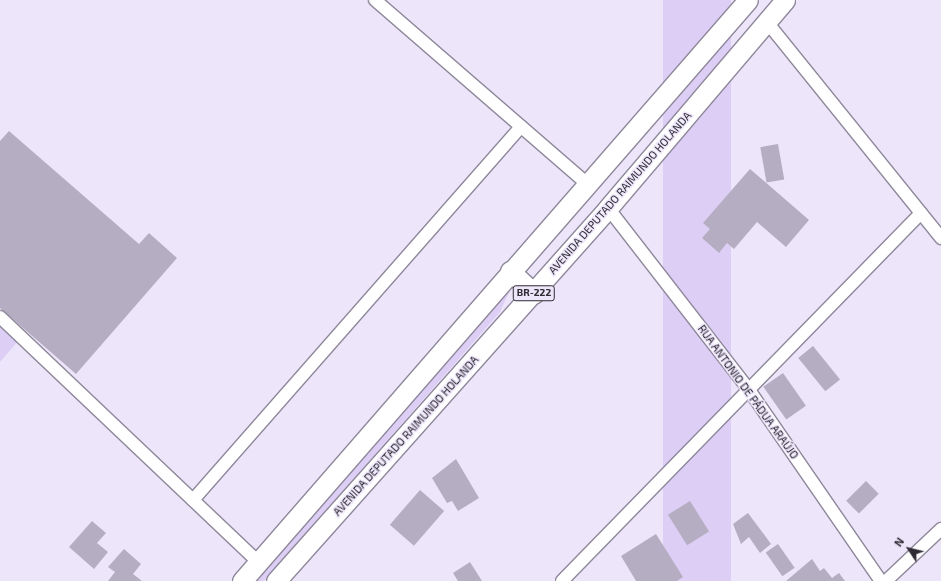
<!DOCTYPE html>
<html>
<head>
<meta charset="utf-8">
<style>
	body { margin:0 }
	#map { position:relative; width:941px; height:581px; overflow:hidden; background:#ede6fb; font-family:"Exo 2",sans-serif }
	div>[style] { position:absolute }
	.green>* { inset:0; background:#ddcef5; transform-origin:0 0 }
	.building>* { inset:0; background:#b5aec2; transform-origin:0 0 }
	.roads { filter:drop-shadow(1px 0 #8f889b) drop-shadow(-1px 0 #8f889b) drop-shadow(0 1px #8f889b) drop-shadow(0 -1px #8f889b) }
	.street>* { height:12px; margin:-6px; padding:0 6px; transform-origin:6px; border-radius:6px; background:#fff }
	.primary>* { height:19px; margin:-9.5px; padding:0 9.5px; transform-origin:9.5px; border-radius:9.5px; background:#fff }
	span { translate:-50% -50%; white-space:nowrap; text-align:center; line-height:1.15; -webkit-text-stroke:3px #ede6fb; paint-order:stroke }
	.shield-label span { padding:1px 3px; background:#ede6fb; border:1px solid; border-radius:3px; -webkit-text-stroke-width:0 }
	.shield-label { font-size:10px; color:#2e2b33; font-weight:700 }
	.street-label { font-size:11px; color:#2e2b33 }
	.north { position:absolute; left:889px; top:529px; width:40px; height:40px; -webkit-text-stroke:3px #ede6fb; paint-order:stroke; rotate:305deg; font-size:11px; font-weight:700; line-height:16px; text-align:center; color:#2e2b33 }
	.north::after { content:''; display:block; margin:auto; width:14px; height:18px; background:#2e2b33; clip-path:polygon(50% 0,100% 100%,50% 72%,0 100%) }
</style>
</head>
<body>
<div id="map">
	<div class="green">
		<div style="left:663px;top:0;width:68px;height:678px"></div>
		<div style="clip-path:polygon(504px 288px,509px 292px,500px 312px,264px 581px,250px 581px)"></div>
		<div style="clip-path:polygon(0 323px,19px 340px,0 362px)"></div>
	</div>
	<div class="building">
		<div style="clip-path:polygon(9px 131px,139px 244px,149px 233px,177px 258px,76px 374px,0 308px,0 141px)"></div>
		<div style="left:778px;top:144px;width:36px;height:18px;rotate:80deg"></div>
		<div style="clip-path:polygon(750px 169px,809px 220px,786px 247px,757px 222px,734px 249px,727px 243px,719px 253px,702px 238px,710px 229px,703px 223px)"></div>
		<div style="left:813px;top:346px;width:43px;height:19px;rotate:51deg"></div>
		<div style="left:783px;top:373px;width:40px;height:24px;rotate:55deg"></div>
		<div style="clip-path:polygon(456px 459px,479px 498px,458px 511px,452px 501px,447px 503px,432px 478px)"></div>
		<div style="left:866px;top:481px;width:18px;height:28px;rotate:45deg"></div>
		<div style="left:420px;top:490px;width:32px;height:46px;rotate:41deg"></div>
		<div style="left:690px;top:501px;width:36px;height:26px;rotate:58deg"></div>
		<div style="clip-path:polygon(748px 513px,771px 544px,760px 553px,749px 537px,741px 544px,733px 524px)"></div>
		<div style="clip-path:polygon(92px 521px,106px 533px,97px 543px,108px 552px,94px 569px,69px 547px)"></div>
		<div style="clip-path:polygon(656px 534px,683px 577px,677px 581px,636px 581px,621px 556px)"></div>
		<div style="left:778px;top:544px;width:29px;height:15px;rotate:55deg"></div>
		<div style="clip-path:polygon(124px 549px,141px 564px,133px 574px,142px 581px,108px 581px,115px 572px,108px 567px)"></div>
		<div style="clip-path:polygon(812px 559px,820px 571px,824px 568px,832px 578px,839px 573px,845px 581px,786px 581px)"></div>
		<div style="clip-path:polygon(470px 562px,482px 581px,458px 581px,453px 573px)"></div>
	</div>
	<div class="roads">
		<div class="street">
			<div style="left:375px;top:0;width:279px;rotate:40.9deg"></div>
			<div style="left:766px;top:21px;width:279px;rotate:51.1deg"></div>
			<div style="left:608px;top:208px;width:230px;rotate:52.2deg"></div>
			<div style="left:749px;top:390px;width:232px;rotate:55.4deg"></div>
			<div style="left:0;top:317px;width:356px;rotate:43.5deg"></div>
			<div style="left:193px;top:500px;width:497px;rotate:-48.7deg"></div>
			<div style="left:562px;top:581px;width:514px;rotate:-45.71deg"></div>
			<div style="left:886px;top:581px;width:76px;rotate:-43.4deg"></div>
		</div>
		<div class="primary">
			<div style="left:510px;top:271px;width:33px;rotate:43deg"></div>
			<div style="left:242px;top:581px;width:770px;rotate:-48.95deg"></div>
			<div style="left:276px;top:581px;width:499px;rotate:-48.3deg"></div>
			<div style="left:608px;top:208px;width:273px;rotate:-49.6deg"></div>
		</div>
	</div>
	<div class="shield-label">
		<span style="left:534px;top:293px">BR-222</span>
	</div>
	<div class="street-label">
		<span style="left:620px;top:193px;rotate:-49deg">AVENIDA DEPUTADO RAIMUNDO HOLANDA</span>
		<span style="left:748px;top:392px;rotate:54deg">RUA ANTONIO DE PÁDUA ARAÚJO</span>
		<span style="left:406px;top:436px;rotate:-48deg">AVENIDA DEPUTADO RAIMUNDO HOLANDA</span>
	</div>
	<div class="north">N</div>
</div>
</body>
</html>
